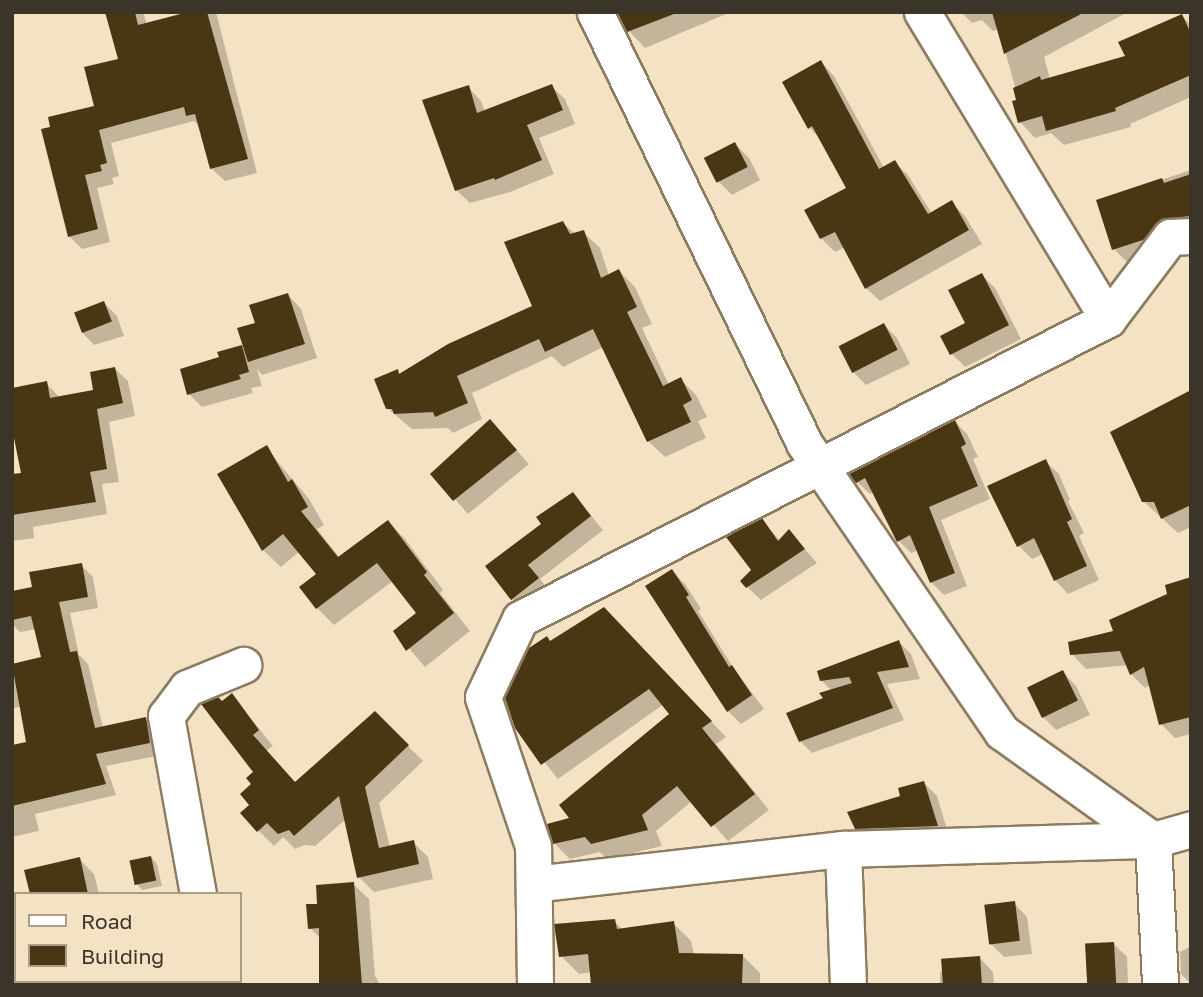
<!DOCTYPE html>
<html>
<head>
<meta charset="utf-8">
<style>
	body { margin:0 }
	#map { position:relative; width:1203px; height:997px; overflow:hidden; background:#f4e2c4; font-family:"Golos Text",sans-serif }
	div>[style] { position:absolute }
	.shadow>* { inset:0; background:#0003 }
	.building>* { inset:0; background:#493713; transform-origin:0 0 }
	.roads { filter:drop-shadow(2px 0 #8c7c61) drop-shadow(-2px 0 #8c7c61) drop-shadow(0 2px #8c7c61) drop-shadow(0 -2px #8c7c61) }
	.minor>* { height:35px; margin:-17.5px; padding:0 17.5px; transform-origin:17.5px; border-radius:17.5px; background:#fff }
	span { translate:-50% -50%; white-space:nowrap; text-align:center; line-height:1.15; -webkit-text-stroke:7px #f4e2c4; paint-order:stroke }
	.frame { position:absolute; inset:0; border:14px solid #3b3529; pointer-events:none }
	.legend { position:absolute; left:14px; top:892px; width:228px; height:91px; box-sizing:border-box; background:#f4e2c4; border:2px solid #aa9d86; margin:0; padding:9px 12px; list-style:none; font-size:21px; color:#3b3529 }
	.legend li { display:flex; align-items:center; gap:14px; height:35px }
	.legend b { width:35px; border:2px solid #aa9d86 }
</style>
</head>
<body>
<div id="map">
	<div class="shadow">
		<div style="clip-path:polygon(107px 12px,143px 12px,147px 25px,182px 16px,181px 12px,216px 12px,257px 173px,225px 181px,211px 168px,201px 128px,194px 121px,111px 143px,119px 176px,112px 178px,114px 184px,97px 188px,110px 242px,82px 249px,69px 236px,96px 107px,120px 60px)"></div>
		<div style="clip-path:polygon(619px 12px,731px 12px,645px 48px,629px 31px)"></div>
		<div style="clip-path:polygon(961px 12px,1128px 12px,1044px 57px,1050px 79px,1127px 58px,1182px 16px,1191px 25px,1191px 97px,1130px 124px,1131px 127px,1064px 145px,1051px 133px,1035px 138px,1020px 122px,1019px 101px,999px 29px,993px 31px,982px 20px,972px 23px)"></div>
		<div style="clip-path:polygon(821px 62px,834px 76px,884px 168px,894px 162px,908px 175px,932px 214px,952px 203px,965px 216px,982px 244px,880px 301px,866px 288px,845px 247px,835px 252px,821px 238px,849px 189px,821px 140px,809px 127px)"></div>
		<div style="clip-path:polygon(551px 86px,565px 99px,575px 124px,539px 138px,554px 174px,510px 192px,470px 203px,456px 190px,468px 87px,481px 101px,485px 112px)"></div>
		<div style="clip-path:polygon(735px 144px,749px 158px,760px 180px,732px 195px,719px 182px)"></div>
		<div style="clip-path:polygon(1191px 170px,1191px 234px,1131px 266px,1114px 249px,1098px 201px)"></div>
		<div style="clip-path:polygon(563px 223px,575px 234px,583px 232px,600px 248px,609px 276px,619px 271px,635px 287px,652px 324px,642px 328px,669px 385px,680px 379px,696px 395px,707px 417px,698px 421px,706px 438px,665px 457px,648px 441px,603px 347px,563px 367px,552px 356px,472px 393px,482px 419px,453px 433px,448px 428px,412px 429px,387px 408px,398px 372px,401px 375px,534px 307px)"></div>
		<div style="clip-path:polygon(982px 275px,995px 288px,1021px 339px,965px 367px,952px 354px,967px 324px)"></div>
		<div style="clip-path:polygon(288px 295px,301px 309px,317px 358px,262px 375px,257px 369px,262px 386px,251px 388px,253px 393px,202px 407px,189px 394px,221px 359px,241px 347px,246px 352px,258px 324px)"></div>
		<div style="clip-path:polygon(104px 303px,117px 316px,124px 336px,94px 345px,81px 331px)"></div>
		<div style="clip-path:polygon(884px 325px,897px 338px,910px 364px,866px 385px,853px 372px)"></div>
		<div style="clip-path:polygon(115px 369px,128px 381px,135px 416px,109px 422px,119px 482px,102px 484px,107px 514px,33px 527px,34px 538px,12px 541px,12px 476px,24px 474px,46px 383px,60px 398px,95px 391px)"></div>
		<div style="clip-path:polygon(1191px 392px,1191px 527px,1178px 533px,1143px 501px)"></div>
		<div style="clip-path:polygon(955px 422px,967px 434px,978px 457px,973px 459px,990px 499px,941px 520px,967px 586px,944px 595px,931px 582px,918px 550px,911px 553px,899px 541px,874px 492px,870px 494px,857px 482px)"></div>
		<div style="clip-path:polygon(503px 435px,529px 464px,468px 514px,433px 474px)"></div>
		<div style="clip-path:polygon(266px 448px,309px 499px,324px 525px,317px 529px,340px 558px,388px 522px,405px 539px,443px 590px,440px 593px,470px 631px,425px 667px,395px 632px,418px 614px,393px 581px,334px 625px,317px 608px,319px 574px,300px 551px,281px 567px,263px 550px,219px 475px)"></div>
		<div style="clip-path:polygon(1045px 461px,1059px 474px,1070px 500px,1068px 501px,1084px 533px,1079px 536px,1099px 580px,1068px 594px,1055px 580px,1043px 554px,1032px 559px,1019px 546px)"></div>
		<div style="clip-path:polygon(573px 494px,603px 530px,540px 579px,551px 593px,525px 612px,512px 599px,544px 524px)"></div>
		<div style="clip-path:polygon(762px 520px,780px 541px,789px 532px,817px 563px,761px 600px,747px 587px)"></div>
		<div style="clip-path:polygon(81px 565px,93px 577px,98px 608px,70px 613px,79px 655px,88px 664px,103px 728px,145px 719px,157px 731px,161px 755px,106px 766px,116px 795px,35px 814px,39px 831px,12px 837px,12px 747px,28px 743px,21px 707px,12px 708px,12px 666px,43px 658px,36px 629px,20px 632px,12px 624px,12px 593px,34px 589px)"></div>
		<div style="clip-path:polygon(672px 571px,685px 584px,701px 609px,698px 611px,734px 669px,764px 709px,741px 724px,728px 711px)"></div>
		<div style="clip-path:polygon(1191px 583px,1191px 734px,1175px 738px,1161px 724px,1150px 685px,1145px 688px,1131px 674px,1128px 665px,1086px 669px,1072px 654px,1115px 632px)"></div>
		<div style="clip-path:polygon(619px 624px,726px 737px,716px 744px,769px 810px,728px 841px,692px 801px,656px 831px,662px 846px,607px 859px,600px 852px,570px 859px,555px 844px,572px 819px,671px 714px,664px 704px,558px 779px,516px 727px,551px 643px)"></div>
		<div style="clip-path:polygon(899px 642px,911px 654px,920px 679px,887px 684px,904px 720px,812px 753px,800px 741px,832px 691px,821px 680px)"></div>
		<div style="clip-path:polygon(1063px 672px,1076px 686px,1090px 715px,1056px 730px,1043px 717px)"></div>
		<div style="clip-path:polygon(232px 695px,273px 746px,266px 751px,296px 784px,375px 713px,423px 761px,379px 803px,390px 847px,413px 842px,428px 857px,433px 879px,374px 892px,359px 877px,346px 819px,315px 846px,305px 845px,295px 849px,283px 837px,274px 846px,258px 830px,252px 805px,255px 772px,222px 703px)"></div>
		<div style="clip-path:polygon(924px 783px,937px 796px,950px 839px,870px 841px,856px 828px)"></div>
		<div style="clip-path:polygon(151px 857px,157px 864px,162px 886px,142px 890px,136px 883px)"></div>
		<div style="clip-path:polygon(79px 859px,94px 874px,99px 894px,31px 894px)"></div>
		<div style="clip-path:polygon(353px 884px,369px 899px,375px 976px,380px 985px,320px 985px,321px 939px,310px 928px,319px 905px)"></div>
		<div style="clip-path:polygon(1014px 903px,1027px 917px,1032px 954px,1004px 957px,991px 944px)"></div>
		<div style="clip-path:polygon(614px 921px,623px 930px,673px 923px,691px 941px,694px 955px,742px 955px,760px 973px,760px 985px,593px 985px,592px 972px,579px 974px,561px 956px)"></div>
		<div style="clip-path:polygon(1113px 943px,1127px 957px,1128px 985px,1089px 985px)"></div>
		<div style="clip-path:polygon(1191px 946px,1191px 984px,1181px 974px,1180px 952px)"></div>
		<div style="clip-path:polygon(980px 958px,993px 972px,994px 985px,940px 985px,940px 972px)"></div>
		<div style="clip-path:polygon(15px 980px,86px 981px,86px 985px,15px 985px)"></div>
	</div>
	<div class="building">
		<div style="clip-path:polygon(105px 12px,135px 12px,138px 25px,188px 12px,207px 12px,248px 159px,210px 169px,195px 114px,186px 116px,184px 107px,99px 130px,107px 163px,100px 165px,102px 171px,85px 175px,98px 229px,68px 237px,41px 129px,50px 127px,48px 117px,94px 106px,84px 67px,118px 59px)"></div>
		<div style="clip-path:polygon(617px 12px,674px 12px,674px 14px,627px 32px)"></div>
		<div style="clip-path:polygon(992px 12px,1085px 12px,1004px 54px)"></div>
		<div style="clip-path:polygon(1182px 14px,1191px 34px,1191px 75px,1115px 108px,1116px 111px,1046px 131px,1042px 116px,1018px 123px,1012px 101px,1016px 100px,1013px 88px,1040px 76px,1041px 80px,1125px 56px,1118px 42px)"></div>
		<div style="clip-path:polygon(821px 60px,879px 169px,895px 160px,928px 214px,952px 200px,969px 230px,865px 289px,835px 232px,820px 239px,804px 210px,846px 188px,812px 126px,808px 129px,782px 82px)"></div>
		<div style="clip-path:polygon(552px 84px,563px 110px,527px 125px,542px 160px,495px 180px,494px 178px,455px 191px,422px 100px,469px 85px,477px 113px)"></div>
		<div style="left:735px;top:142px;width:28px;height:35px;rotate:63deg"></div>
		<div style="clip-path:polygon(1191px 174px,1191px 216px,1161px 219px,1143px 240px,1112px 250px,1096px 200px,1162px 178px,1164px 183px)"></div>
		<div style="clip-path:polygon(563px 221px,570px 234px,584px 230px,601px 278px,619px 269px,637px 307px,627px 312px,663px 386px,681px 377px,692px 400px,683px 405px,691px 422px,647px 442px,593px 329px,545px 352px,539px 339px,457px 376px,468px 403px,435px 417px,433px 412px,394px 414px,392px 409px,386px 409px,374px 379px,398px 369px,399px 374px,448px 344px,532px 306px,504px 242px)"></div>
		<div style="clip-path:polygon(982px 273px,1009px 325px,950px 355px,940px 336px,965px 323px,948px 290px)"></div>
		<div style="clip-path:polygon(288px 293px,305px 344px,248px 362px,237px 328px,255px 323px,249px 305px)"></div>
		<div style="left:104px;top:301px;width:22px;height:32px;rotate:69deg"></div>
		<div style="left:884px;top:323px;width:30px;height:51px;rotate:63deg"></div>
		<div style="clip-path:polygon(242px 345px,249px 372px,239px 375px,241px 379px,187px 395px,180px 369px,219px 357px,217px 352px)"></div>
		<div style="clip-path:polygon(115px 367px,123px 403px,97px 409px,107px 469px,90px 472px,96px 502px,12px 515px,12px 474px,21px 473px,12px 428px,12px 388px,47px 381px,50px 398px,93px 390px,90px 372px)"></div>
		<div style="clip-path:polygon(1191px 390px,1191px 505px,1161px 519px,1154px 502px,1142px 502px,1110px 432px)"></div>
		<div style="clip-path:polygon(490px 419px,517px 450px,453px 501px,430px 474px)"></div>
		<div style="clip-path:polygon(955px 420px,966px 444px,961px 447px,978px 486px,929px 507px,955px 573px,930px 583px,910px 535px,897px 542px,865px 478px,856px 483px,849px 474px)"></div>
		<div style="clip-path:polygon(267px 445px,288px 482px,292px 479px,308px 507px,301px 511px,338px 557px,388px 520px,427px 572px,424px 575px,454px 613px,406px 651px,393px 631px,416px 613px,377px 563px,316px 609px,299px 587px,316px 574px,283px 534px,262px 551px,217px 474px)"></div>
		<div style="clip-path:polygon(1046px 459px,1072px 519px,1067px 522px,1087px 566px,1054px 581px,1034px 538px,1017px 547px,987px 486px)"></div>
		<div style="clip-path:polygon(573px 492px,591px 516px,528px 565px,539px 578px,511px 600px,485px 566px,541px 524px,536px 517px)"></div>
		<div style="clip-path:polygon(762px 518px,778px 541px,789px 529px,805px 549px,746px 588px,740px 581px,751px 570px,726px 537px)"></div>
		<div style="clip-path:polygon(82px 563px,88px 597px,59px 602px,70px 652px,77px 651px,95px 728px,146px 717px,150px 743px,96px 754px,106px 784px,12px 806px,12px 745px,26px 742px,12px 664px,41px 657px,31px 616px,12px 620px,12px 591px,32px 587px,29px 572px)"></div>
		<div style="clip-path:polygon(672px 569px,689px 595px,686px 597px,729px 667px,732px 665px,752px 695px,727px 712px,645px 586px)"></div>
		<div style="clip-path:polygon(1191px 577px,1191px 717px,1159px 725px,1144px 667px,1130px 675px,1120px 651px,1070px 655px,1068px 642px,1113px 631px,1109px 620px,1167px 594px,1165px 585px)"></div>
		<div style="clip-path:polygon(604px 607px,712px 721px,702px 728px,755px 794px,711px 827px,677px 786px,642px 815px,648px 830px,591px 844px,585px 837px,553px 844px,547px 824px,569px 818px,559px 805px,669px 714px,649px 689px,541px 765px,515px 728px,505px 698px,529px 648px,547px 636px,550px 641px)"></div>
		<div style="clip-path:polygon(899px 640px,909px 667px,877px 672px,893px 708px,799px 742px,786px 713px,823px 698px,819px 693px,852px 683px,849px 677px,820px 681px,817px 671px)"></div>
		<div style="left:1063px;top:670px;width:34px;height:40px;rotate:64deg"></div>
		<div style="clip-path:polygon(232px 693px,259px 730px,253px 735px,295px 782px,375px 711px,409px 745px,365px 787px,379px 848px,414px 840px,419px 864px,357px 878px,339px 796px,294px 836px,289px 830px,278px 834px,267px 823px,257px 832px,240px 813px,249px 805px,240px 794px,251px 784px,246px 778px,253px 772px,201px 704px,218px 697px,222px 701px)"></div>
		<div style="clip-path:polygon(924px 781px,938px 826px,855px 829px,847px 812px,900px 796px,898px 788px)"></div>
		<div style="left:151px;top:856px;width:25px;height:22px;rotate:78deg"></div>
		<div style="clip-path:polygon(80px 857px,88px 894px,30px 894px,24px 870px)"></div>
		<div style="clip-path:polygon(354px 882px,362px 985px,319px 985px,319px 928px,308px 929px,306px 904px,317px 904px,316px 885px)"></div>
		<div style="left:1015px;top:901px;width:40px;height:31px;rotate:83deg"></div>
		<div style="clip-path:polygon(615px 919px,617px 929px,674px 921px,679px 953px,743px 954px,742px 985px,591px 985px,588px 954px,559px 957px,554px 924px)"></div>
		<div style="left:1114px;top:942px;width:43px;height:29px;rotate:87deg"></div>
		<div style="left:980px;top:956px;width:29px;height:39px;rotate:86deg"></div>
	</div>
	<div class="roads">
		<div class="minor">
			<div style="left:595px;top:12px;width:479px;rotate:64.1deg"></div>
			<div style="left:804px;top:443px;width:350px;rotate:55.6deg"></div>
			<div style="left:1002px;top:732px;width:186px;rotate:35.6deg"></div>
			<div style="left:1153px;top:840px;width:145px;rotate:87.2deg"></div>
			<div style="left:922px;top:12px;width:359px;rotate:58.8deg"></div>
			<div style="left:843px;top:849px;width:136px;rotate:87.9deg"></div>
			<div style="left:534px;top:884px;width:311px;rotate:-6.5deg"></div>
			<div style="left:843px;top:849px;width:310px;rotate:-1.7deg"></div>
			<div style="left:1153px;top:840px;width:40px;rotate:-16deg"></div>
			<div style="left:198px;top:894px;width:181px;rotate:-100.2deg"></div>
			<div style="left:166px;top:716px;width:35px;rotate:-53deg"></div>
			<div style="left:187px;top:688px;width:61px;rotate:-22.3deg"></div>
			<div style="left:200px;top:981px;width:4px;rotate:76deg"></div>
			<div style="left:535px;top:985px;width:139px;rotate:-90.8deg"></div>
			<div style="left:533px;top:846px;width:157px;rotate:-108.6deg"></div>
			<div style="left:483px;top:697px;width:86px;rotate:-64.6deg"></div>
			<div style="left:520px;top:619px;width:660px;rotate:-27.03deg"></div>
			<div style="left:1108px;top:319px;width:103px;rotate:-52.9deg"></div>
			<div style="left:1170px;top:237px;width:21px;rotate:-3deg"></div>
		</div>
	</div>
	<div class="frame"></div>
	<ul class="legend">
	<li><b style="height:9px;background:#fff"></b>Road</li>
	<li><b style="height:19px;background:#493713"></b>Building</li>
	</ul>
</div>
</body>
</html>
